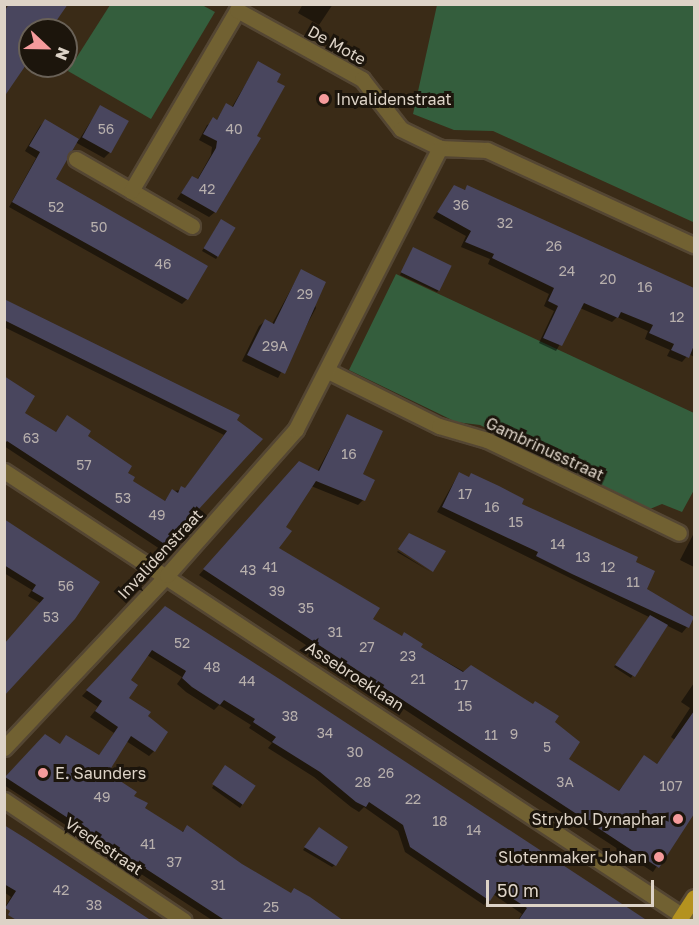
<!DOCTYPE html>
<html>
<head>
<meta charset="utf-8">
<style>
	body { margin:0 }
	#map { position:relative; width:699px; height:925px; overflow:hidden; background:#3a2b17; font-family:"Golos Text",sans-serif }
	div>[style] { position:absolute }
	.green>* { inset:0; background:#345e3d }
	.shadow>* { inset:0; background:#0007 }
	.building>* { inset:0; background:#49465e; transform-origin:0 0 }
	.roads { filter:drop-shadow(2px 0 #544633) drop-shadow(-2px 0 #544633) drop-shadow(0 2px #544633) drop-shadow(0 -2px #544633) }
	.minor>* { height:15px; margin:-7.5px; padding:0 7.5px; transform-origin:7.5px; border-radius:7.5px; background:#716132 }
	.primary>* { height:15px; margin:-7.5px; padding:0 7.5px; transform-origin:7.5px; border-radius:7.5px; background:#b4921f }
	.dots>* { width:16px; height:16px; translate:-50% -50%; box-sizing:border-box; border:3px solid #1c150c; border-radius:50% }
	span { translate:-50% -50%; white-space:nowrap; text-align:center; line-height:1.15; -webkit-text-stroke:6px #1c150c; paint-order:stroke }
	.number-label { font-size:14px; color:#b8b0ad }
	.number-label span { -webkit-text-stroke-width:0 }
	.street-label { font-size:16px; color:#ddd3c7 }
	.poi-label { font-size:16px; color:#ddd3c7 }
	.left { translate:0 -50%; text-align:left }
	.right { translate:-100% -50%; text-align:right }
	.frame { position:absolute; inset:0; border:6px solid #ddd3c7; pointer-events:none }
	.north { position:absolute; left:18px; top:18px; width:60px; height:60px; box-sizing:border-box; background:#1c150c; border:2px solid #696157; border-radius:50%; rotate:112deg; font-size:16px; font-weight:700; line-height:24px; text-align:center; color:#ddd3c7 }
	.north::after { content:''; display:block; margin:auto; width:21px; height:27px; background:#f59b9c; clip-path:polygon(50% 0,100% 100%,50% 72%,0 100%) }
	.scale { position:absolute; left:486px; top:880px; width:168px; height:27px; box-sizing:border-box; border:3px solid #ddd3c7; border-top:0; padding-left:8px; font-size:18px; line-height:21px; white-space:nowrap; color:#ddd3c7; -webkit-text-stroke:4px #1c150c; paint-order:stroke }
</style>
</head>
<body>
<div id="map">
	<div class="green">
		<div style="clip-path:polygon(110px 5px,202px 5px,215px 12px,151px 119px,68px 71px)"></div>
		<div style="clip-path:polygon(437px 5px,694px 5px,693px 222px,493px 131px,454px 130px,413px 114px)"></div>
		<div style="clip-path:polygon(396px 274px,694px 413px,694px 490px,682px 512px,662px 504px,650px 509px,480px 425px,456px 422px,349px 370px)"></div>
	</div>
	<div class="shadow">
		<div style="clip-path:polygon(303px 4px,333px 4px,319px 25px,298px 13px)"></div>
		<div style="clip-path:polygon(258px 63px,215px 212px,209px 217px,177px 199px,192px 177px,197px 180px,211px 155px,212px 147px,199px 140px,207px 125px,216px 121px,227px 105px,232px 107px)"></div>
		<div style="clip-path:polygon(100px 107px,127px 122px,110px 152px,104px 158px,75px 142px,54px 179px,187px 299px,182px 304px,9px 207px,36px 158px,25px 151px,40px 126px,45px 121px,79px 140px)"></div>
		<div style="clip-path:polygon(454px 187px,463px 191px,468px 187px,694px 290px,694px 357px,689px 354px,682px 362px,667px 356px,670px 350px,645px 339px,648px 331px,617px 317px,612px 322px,580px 308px,556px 351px,539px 343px,554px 311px,544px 306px,549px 294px,488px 264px,490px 259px,461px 247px,466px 236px,433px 218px)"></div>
		<div style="clip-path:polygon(219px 224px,218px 256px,216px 259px,202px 251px)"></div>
		<div style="clip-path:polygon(413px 249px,439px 290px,437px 292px,400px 275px)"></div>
		<div style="clip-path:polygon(301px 271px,316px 308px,278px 378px,242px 361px,259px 326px,265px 321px,272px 324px)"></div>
		<div style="clip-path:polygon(4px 301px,235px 421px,261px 439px,160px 549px,4px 446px,4px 378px,22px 413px,55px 433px,67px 417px,131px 482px,164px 502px,172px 491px,184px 490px,224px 435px,4px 327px)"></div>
		<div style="clip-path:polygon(347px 416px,363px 500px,358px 505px,311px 486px,284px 528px,277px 548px,371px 619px,553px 722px,567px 760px,618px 792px,644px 757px,656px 765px,675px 740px,671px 737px,690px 708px,681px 702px,694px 683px,694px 812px,653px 872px,199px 575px,294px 468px,317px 472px)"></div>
		<div style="clip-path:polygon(459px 473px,634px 563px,645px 589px,687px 627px,682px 633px,666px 625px,631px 678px,614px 667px,649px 617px,437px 512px)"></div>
		<div style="clip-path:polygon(4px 521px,97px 582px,40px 603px,28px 596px,32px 590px,4px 573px)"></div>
		<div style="clip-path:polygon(694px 533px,694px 567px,680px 560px)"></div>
		<div style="clip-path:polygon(398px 551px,431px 572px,397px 552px)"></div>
		<div style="clip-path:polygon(165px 608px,623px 920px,518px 920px,522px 914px,493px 894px,484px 905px,405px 852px,398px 831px,364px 807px,359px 812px,351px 807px,314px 777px,268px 748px,272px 743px,249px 728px,251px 725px,219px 705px,214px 710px,186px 692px,177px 684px,182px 677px,147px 655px,129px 681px,127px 698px,146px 717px,154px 751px,149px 756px,126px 741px,106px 774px,143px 808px,181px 833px,187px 827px,211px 842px,209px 845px,290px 894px,341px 920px,212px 920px,4px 785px,4px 779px,45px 736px,59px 746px,98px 757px,114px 733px,90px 717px,98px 707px,82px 696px)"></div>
		<div style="clip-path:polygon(223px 770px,254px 786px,240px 808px,212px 788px)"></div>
		<div style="clip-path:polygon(4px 826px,26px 920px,5px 907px,11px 897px,4px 892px)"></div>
		<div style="clip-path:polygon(317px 831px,335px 865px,332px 867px,303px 850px)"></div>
	</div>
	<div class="building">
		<div style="clip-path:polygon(9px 4px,68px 4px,50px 30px,30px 30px,30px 59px,4px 97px,4px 12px)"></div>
		<div style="clip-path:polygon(258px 61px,281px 74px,277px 82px,285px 86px,257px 136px,261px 138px,216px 213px,181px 193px,192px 176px,198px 179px,216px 148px,217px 141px,203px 134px,213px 117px,217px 120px,226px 103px,233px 107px)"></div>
		<div style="left:100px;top:105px;width:33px;height:37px;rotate:29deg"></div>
		<div style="clip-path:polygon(45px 119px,79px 139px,56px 179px,208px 266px,188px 300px,12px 202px,40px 152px,29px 146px)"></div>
		<div style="clip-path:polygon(454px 185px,465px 190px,467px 185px,694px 288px,694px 345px,689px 358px,671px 350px,674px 344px,649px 333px,653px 325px,621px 312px,618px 318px,584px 303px,562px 346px,543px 338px,558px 306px,548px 301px,554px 288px,492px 258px,494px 254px,465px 242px,471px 231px,437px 212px)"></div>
		<div style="left:221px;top:219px;width:17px;height:34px;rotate:31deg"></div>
		<div style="left:413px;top:247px;width:43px;height:28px;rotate:26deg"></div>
		<div style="clip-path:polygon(301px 269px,326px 282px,285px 374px,247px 355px,265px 319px,274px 324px)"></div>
		<div style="clip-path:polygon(4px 299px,240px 415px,237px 420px,263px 439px,166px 545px,7px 441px,4px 444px,4px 376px,35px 396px,25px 413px,56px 432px,67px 415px,91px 431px,88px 436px,132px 466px,128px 473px,135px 477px,133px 481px,165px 501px,172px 489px,178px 493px,181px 486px,185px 488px,227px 431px,4px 320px)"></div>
		<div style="clip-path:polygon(347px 414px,383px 431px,363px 474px,375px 480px,365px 501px,316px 481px,286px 527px,292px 531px,279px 548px,380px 608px,373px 619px,402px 636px,404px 632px,423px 644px,421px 647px,463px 672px,471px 665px,533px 704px,535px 701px,559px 716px,555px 722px,580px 742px,569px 759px,619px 791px,644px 755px,657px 764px,694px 711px,694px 814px,659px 868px,203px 569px,299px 461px,319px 471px)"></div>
		<div style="clip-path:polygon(459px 472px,469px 477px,471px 473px,499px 486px,524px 499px,522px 504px,638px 557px,636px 562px,655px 571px,647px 589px,694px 617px,689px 628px,572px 574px,536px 556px,538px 552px,442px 507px)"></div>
		<div style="clip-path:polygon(4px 519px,100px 582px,75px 619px,4px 696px,4px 644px,44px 598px,32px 591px,36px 585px,4px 565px)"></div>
		<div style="clip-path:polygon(409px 533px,446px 551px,433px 572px,398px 549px)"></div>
		<div style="clip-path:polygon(165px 606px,281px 680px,648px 921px,518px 921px,527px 908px,498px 889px,490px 901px,410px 847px,403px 825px,369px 802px,366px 807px,356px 802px,320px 772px,272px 742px,276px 737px,253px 722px,255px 719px,224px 700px,220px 705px,192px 687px,182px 678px,186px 671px,152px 650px,131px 680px,138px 685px,129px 698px,151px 712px,148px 716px,168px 732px,155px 752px,131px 736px,108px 773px,137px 792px,134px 796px,148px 803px,145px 808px,183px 832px,187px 825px,242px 864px,291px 893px,294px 888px,310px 897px,344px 921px,226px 921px,5px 777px,45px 734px,60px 744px,66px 735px,99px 755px,118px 727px,95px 711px,102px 701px,86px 690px)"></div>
		<div style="clip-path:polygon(650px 615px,668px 625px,635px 677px,615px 665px)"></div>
		<div style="left:225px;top:765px;width:37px;height:23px;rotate:34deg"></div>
		<div style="clip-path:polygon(4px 825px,25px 838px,152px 921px,18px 921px,8px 915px,10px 911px,5px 908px,16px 891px,4px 884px)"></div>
		<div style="clip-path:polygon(319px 827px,348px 847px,336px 866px,304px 847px)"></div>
	</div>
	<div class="roads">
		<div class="minor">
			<div style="left:76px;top:159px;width:134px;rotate:30deg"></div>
			<div style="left:131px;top:191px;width:210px;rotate:-59.6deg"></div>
			<div style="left:237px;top:10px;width:143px;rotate:28.9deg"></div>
			<div style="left:362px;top:79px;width:63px;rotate:52deg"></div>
			<div style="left:401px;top:129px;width:43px;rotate:26deg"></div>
			<div style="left:440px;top:148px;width:47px;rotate:2.4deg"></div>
			<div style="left:487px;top:150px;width:228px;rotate:24.7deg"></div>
			<div style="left:328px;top:371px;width:124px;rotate:26.4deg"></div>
			<div style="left:439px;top:426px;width:50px;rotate:16.3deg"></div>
			<div style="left:487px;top:440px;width:213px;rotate:25.8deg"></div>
			<div style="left:4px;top:471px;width:819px;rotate:33.24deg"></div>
			<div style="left:4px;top:748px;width:238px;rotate:-46.7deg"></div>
			<div style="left:167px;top:575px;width:195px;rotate:-48.5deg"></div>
			<div style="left:296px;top:429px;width:316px;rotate:-62.9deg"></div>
			<div style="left:4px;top:800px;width:216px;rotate:33.8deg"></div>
		</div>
		<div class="primary">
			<div style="left:679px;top:920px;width:27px;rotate:-57deg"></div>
		</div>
	</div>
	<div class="dots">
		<div style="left:324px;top:99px;background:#f59b9c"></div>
		<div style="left:43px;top:773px;background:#f59b9c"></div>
		<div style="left:678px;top:819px;background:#f59b9c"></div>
		<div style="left:659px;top:857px;background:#f59b9c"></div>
	</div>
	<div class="number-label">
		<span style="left:106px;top:129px">56</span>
		<span style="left:234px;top:129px">40</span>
		<span style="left:207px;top:189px">42</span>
		<span style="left:461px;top:205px">36</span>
		<span style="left:56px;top:207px">52</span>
		<span style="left:505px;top:223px">32</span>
		<span style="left:99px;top:227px">50</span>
		<span style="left:554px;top:246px">26</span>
		<span style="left:163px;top:264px">46</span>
		<span style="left:567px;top:271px">24</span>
		<span style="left:608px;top:279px">20</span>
		<span style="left:645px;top:287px">16</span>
		<span style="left:305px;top:294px">29</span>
		<span style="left:677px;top:317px">12</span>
		<span style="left:275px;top:346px">29A</span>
		<span style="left:31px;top:438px">63</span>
		<span style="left:349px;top:454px">16</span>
		<span style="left:84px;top:465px">57</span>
		<span style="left:465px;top:494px">17</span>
		<span style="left:123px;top:498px">53</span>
		<span style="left:492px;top:507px">16</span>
		<span style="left:157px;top:515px">49</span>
		<span style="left:516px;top:522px">15</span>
		<span style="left:558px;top:544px">14</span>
		<span style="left:583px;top:557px">13</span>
		<span style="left:270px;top:567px">41</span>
		<span style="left:608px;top:567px">12</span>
		<span style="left:248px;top:570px">43</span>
		<span style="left:633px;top:582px">11</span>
		<span style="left:66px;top:586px">56</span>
		<span style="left:277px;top:591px">39</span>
		<span style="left:306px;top:608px">35</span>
		<span style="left:51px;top:617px">53</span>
		<span style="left:335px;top:632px">31</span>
		<span style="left:182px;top:643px">52</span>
		<span style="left:367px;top:647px">27</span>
		<span style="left:408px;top:656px">23</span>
		<span style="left:212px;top:667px">48</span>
		<span style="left:418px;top:679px">21</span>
		<span style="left:247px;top:681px">44</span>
		<span style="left:461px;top:685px">17</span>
		<span style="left:465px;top:706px">15</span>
		<span style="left:290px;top:716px">38</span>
		<span style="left:325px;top:733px">34</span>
		<span style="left:514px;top:734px">9</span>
		<span style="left:491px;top:735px">11</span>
		<span style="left:547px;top:747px">5</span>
		<span style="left:355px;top:752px">30</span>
		<span style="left:386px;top:773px">26</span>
		<span style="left:363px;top:782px">28</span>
		<span style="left:565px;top:782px">3A</span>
		<span style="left:671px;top:786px">107</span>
		<span style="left:102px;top:797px">49</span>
		<span style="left:413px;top:799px">22</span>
		<span style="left:440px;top:821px">18</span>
		<span style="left:474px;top:830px">14</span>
		<span style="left:148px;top:844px">41</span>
		<span style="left:174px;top:862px">37</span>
		<span style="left:218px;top:885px">31</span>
		<span style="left:61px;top:890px">42</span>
		<span style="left:94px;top:905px">38</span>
		<span style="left:271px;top:907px">25</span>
	</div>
	<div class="street-label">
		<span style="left:337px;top:45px;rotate:29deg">De Mote</span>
		<span style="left:545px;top:449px;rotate:25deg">Gambrinusstraat</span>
		<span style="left:160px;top:554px;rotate:-47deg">Invalidenstraat</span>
		<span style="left:355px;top:676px;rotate:33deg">Assebroeklaan</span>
		<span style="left:104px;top:846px;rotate:34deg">Vredestraat</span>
	</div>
	<div class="poi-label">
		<span class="left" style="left:336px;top:99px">Invalidenstraat</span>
		<span class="left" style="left:55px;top:773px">E. Saunders</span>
		<span class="right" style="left:666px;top:819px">Strybol Dynaphar</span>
		<span class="right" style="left:647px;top:857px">Slotenmaker Johan</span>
	</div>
	<div class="frame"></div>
	<div class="north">N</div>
	<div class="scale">50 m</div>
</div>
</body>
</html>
